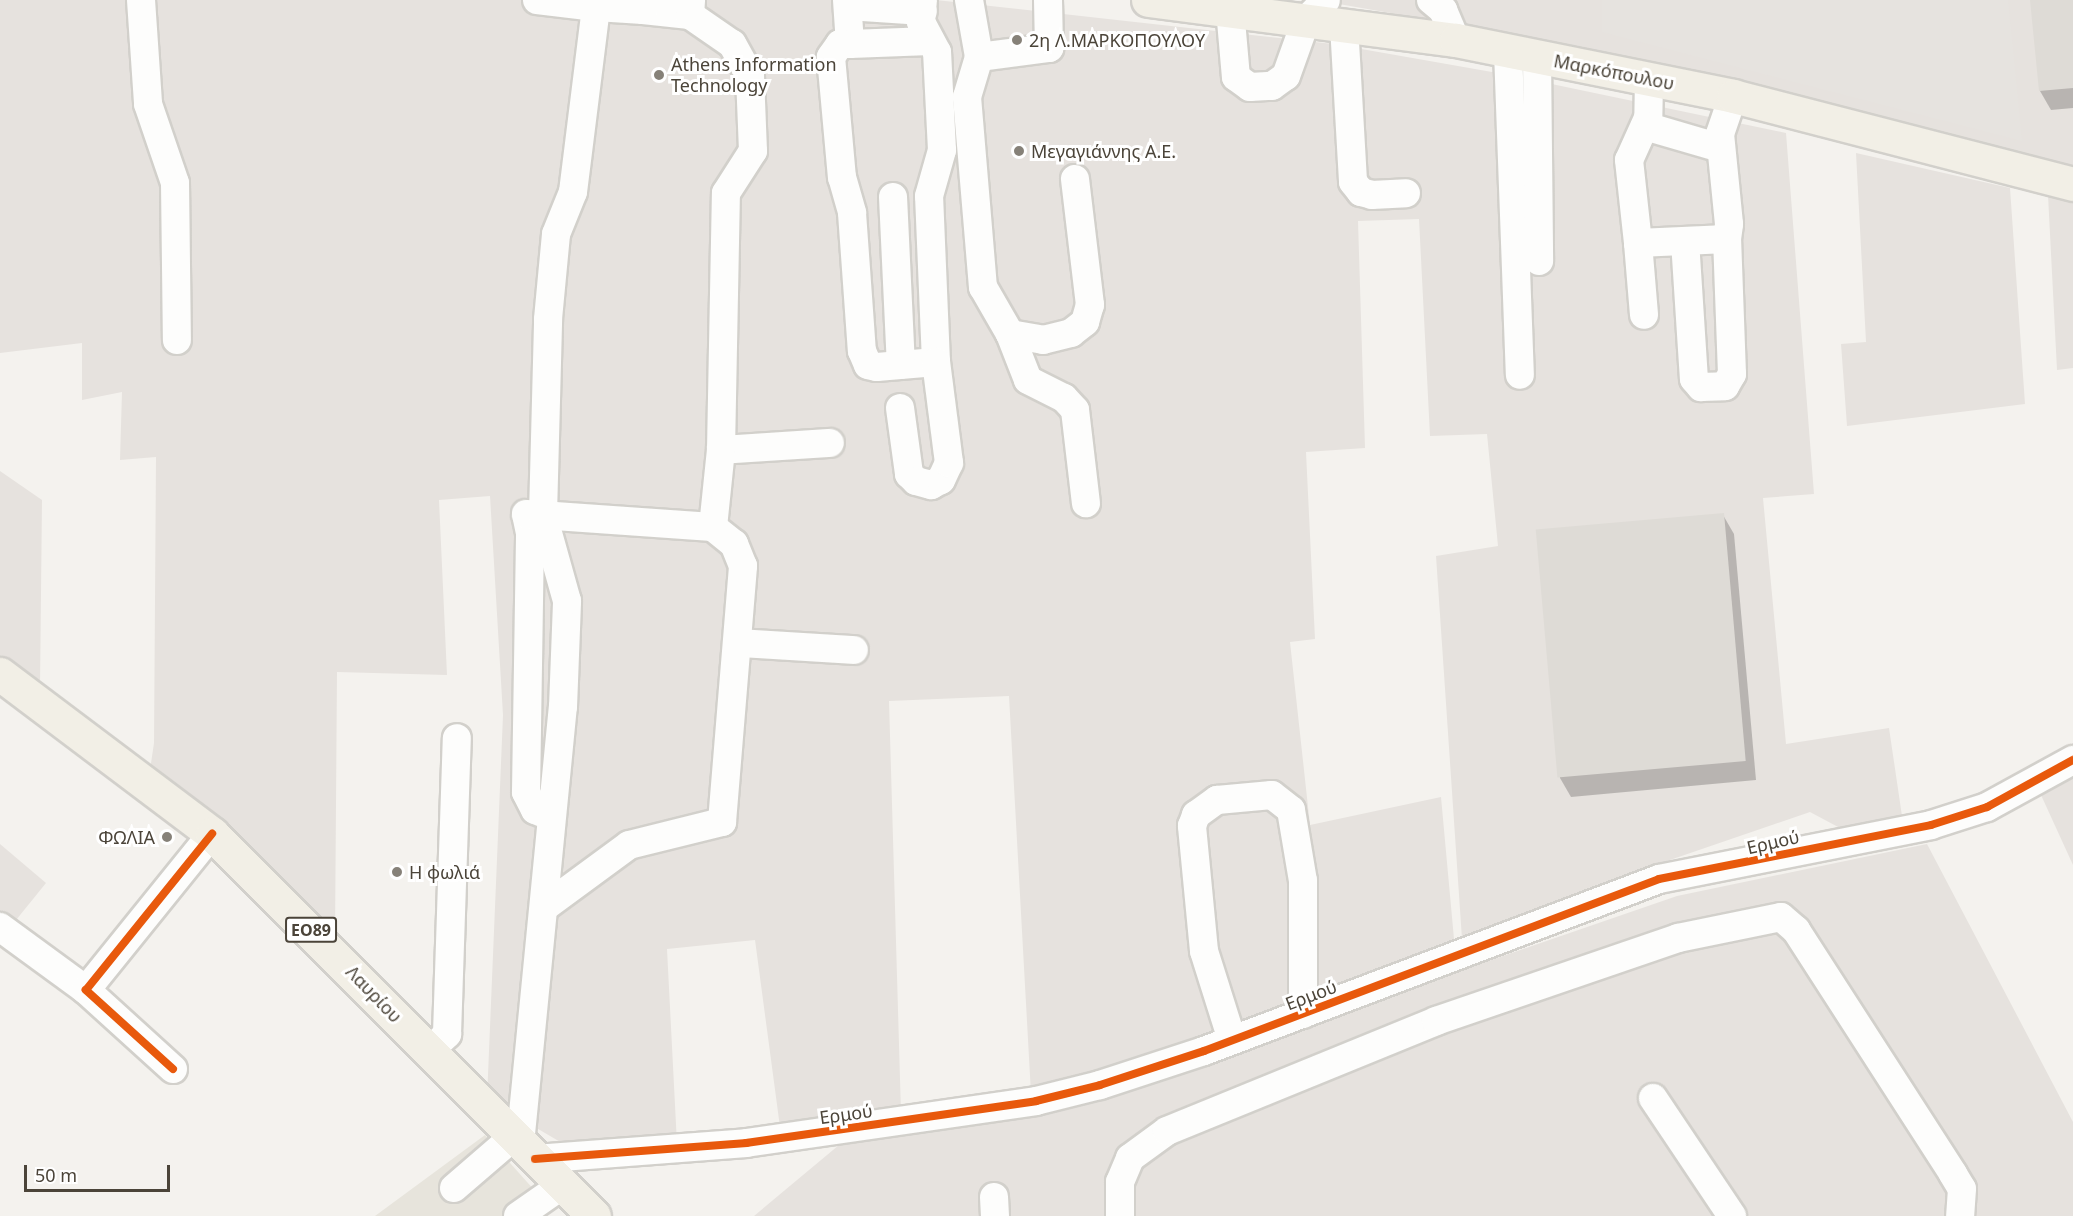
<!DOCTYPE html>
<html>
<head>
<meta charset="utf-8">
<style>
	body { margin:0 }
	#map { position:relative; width:2073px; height:1216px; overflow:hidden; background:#f4f2ee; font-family:"Noto Sans",sans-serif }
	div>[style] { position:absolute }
	.residential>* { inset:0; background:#e7e4dc }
	.industrial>* { inset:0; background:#e6e2de }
	.parking>* { inset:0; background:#e6e3df }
	.shadow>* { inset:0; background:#0003 }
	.building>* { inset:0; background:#dedbd6; transform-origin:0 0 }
	.roads { filter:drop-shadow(2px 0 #d2d0cb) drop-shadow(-2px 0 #d2d0cb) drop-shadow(0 2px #d2d0cb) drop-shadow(0 -2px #d2d0cb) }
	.minor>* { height:28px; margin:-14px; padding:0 14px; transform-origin:14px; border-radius:14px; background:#fdfdfc }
	.major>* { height:33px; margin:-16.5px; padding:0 16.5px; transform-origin:16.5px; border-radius:16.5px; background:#f2efe6 }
	.cycleway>* { height:8px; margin:-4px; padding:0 4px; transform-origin:4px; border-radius:4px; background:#e8590c }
	.dots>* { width:16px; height:16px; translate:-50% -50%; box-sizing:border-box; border:3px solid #fff; border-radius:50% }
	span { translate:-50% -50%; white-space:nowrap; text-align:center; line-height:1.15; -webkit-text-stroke:6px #fff; paint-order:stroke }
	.shield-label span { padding:2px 4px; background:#fff; border:2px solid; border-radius:4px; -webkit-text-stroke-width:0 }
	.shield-label { font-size:16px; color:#4b4439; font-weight:700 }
	.poi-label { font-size:18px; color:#4b4439 }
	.left { translate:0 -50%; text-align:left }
	.right { translate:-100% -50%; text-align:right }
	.street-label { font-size:18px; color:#4b4439 }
	.scale { position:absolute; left:24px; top:1165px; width:146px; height:27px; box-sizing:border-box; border:3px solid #4b4439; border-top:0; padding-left:8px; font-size:18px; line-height:21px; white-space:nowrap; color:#4b4439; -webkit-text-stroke:4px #fff; paint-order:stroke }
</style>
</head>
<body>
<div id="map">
	<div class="residential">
		<div style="clip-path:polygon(485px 1135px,536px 1192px,504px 1216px,375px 1216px)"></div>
	</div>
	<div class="industrial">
		<div style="clip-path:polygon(0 0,936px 0,1333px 44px,1509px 75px,1786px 133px,1814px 494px,1763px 498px,1786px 744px,1889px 728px,1902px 816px,1840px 828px,1810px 812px,1594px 886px,1462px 939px,1436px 556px,1498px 546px,1487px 434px,1430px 436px,1419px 219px,1358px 221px,1365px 448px,1306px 452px,1315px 639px,1290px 642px,1310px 825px,1441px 797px,1454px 939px,1160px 1052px,1031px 1094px,1009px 696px,889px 701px,901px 1113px,780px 1127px,755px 940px,667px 949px,677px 1144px,562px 1143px,487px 1099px,503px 715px,490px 496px,439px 500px,447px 675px,337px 672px,335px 937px,150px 770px,154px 743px,156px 457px,120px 460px,122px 392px,82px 400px,82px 343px,0 353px)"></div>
		<div style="clip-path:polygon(1316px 0,2073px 0,2073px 166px,1584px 47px)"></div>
		<div style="clip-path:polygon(1856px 153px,2010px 188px,2025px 404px,1847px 426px,1841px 344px,1866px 342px)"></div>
		<div style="clip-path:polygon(2048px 195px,2073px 201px,2073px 368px,2057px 370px)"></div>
		<div style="clip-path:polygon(0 471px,42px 500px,40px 687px,0 658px)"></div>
		<div style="clip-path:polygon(2073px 775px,2073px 865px,2041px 795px)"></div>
		<div style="clip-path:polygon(0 844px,46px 883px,12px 925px,0 916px)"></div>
		<div style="clip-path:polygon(1927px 844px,2073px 1122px,2073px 1216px,754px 1216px,845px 1140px,1093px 1097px,1677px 896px)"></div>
	</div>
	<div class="parking">
		<div style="clip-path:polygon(1602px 0,2008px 0,2022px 141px,1602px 32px)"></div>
	</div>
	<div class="shadow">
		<div style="clip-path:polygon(2073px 0,2073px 108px,2051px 110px,2040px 91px)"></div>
		<div style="clip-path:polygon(1723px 515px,1734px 534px,1756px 780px,1571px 797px,1560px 778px,1538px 532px)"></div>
	</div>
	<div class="building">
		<div style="clip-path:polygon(2030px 0,2073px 0,2073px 88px,2039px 91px)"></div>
		<div style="left:1724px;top:513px;width:249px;height:189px;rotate:85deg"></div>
	</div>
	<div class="roads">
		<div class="minor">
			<div style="left:141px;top:0;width:104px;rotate:86.1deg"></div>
			<div style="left:148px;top:104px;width:83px;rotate:71.1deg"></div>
			<div style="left:175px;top:183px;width:157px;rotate:89.3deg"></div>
			<div style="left:537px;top:0;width:59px;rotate:6.8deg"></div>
			<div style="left:847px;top:0;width:44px;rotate:86.1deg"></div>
			<div style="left:850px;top:44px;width:10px;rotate:180deg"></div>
			<div style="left:840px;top:44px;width:16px;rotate:125deg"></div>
			<div style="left:831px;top:57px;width:121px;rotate:84.8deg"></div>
			<div style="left:842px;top:177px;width:37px;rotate:74deg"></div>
			<div style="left:852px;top:213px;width:138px;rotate:85.9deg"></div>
			<div style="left:862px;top:351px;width:15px;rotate:67deg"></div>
			<div style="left:868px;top:365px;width:9px;rotate:13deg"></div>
			<div style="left:877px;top:367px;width:59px;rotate:-4.8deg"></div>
			<div style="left:936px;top:362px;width:166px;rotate:-92.4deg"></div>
			<div style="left:929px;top:196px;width:48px;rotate:-74.2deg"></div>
			<div style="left:942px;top:150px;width:98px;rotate:-92.9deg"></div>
			<div style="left:937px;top:52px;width:34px;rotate:-118deg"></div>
			<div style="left:921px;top:22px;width:22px;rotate:-85deg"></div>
			<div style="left:969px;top:0;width:58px;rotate:80deg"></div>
			<div style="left:979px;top:57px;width:42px;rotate:106.7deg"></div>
			<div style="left:967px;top:97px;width:191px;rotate:85.2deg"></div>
			<div style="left:983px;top:287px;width:54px;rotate:60.1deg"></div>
			<div style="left:1010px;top:334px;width:49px;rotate:68.6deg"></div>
			<div style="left:1028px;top:380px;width:40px;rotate:26.6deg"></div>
			<div style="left:1064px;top:398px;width:16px;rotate:47deg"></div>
			<div style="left:1075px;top:410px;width:94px;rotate:83.3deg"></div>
			<div style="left:1431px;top:0;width:16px;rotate:40deg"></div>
			<div style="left:1443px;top:10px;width:33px;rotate:67deg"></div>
			<div style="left:848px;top:6px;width:75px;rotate:3.8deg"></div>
			<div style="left:1230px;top:9px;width:68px;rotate:85deg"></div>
			<div style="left:1236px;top:77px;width:17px;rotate:36deg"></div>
			<div style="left:1250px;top:87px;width:22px;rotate:-3deg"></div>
			<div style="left:1272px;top:86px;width:17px;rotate:-36deg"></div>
			<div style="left:1286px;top:76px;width:59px;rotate:-70.3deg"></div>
			<div style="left:1306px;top:20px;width:28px;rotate:-45deg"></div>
			<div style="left:643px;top:10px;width:47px;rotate:6.1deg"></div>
			<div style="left:1344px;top:25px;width:157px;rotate:86.7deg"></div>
			<div style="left:1353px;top:182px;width:13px;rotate:51deg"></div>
			<div style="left:1361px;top:192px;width:11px;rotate:15deg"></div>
			<div style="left:1372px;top:195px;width:34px;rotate:-3deg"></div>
			<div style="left:850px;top:44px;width:80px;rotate:-2.1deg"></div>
			<div style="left:1508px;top:51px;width:324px;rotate:87.9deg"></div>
			<div style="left:979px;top:57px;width:71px;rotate:-7.3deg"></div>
			<div style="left:1049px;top:48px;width:48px;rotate:-91.2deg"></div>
			<div style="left:1537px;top:57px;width:204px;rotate:89.4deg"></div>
			<div style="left:1649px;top:79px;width:39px;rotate:91deg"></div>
			<div style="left:1648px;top:118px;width:46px;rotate:114.3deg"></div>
			<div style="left:1629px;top:160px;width:83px;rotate:83.8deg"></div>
			<div style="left:1638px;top:243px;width:89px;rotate:-2.6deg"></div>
			<div style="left:1727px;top:239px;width:15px;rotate:-82deg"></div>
			<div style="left:1729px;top:224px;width:90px;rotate:-95.7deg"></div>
			<div style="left:1720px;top:134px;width:40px;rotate:-71.1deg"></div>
			<div style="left:1645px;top:126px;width:78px;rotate:16.3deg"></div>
			<div style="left:893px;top:197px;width:168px;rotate:87.3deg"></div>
			<div style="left:1685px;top:241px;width:138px;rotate:86.3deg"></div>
			<div style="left:1694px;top:379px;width:11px;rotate:49deg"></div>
			<div style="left:1701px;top:387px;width:24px;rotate:-2deg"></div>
			<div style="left:1725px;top:386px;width:14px;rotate:-60deg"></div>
			<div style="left:1732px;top:374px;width:135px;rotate:-92.1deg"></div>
			<div style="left:1638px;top:243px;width:72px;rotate:85.2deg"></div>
			<div style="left:1010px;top:334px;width:34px;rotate:10deg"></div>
			<div style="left:1043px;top:340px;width:29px;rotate:-14deg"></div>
			<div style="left:1071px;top:333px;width:18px;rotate:-38deg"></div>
			<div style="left:1085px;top:322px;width:18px;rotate:-74deg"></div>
			<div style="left:1090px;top:305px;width:127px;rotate:-96.8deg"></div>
			<div style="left:900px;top:408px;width:67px;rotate:82.2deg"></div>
			<div style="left:909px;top:474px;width:10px;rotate:45deg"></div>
			<div style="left:916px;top:481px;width:16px;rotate:15deg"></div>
			<div style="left:931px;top:485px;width:11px;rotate:-27deg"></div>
			<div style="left:941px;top:480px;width:19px;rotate:-65deg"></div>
			<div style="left:949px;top:463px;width:102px;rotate:-97.3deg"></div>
			<div style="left:721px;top:450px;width:109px;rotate:-3.7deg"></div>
			<div style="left:739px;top:643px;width:115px;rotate:3.5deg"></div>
			<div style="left:550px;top:816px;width:16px;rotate:-158deg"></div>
			<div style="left:535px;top:810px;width:20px;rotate:-117deg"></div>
			<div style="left:526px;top:792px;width:259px;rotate:-89.1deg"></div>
			<div style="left:530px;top:533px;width:19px;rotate:-102deg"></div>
			<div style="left:526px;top:514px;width:187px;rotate:4deg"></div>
			<div style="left:713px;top:527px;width:77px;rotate:-84.1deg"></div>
			<div style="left:721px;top:450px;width:257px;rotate:-88.9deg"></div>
			<div style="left:726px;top:193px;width:50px;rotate:-57.3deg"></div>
			<div style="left:753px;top:151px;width:75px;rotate:-92.3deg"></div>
			<div style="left:750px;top:76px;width:37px;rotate:-119deg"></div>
			<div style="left:732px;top:44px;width:51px;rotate:-145.4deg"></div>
			<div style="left:690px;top:15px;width:15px;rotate:-86deg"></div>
			<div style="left:546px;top:906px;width:103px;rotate:-36.3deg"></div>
			<div style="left:629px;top:845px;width:96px;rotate:-13.9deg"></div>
			<div style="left:722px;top:822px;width:257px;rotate:-85.3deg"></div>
			<div style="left:743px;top:566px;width:24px;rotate:-112deg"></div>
			<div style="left:734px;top:544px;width:27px;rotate:-141deg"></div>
			<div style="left:0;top:927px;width:107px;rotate:36.2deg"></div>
			<div style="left:1232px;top:1040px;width:93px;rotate:-107.5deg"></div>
			<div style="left:1204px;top:951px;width:126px;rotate:-95.5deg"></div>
			<div style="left:1192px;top:826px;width:12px;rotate:-70deg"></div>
			<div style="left:1196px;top:815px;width:26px;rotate:-36deg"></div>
			<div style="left:1217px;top:800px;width:55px;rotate:-5.2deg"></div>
			<div style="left:1272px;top:795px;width:24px;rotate:38deg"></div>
			<div style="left:1291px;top:810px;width:72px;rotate:80.4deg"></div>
			<div style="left:1303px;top:881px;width:133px;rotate:90deg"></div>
			<div style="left:429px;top:1051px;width:25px;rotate:-43deg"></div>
			<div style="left:447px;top:1034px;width:296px;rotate:-88.1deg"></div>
			<div style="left:173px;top:1069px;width:118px;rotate:-137.8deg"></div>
			<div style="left:86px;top:990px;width:201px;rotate:-51.1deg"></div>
			<div style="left:1653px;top:1098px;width:142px;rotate:56.2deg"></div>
			<div style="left:520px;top:1144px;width:439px;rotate:-84.4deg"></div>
			<div style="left:563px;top:707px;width:106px;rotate:-87.8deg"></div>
			<div style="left:567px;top:601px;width:89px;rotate:-105.6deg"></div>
			<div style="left:543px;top:515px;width:196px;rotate:-88.5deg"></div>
			<div style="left:548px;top:319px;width:85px;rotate:-84.6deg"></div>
			<div style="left:556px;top:234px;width:45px;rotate:-68deg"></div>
			<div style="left:573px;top:192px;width:186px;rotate:-82.9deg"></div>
			<div style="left:596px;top:7px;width:47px;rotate:3.7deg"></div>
			<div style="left:643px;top:10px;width:10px;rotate:-84deg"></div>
			<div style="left:535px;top:1159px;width:212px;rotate:-4.3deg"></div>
			<div style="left:746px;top:1143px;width:293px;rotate:-8.2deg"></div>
			<div style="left:1036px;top:1101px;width:66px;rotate:-14deg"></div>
			<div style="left:1100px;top:1085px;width:109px;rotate:-18.1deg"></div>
			<div style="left:1204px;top:1051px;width:486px;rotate:-20.7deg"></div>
			<div style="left:1659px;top:879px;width:277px;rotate:-11.2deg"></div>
			<div style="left:1931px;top:825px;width:59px;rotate:-17.8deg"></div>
			<div style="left:1987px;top:807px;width:98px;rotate:-28.7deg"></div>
			<div style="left:454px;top:1188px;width:78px;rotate:-40.8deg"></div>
			<div style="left:994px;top:1197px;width:19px;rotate:87deg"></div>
			<div style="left:518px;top:1216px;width:52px;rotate:-34.9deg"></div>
			<div style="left:1120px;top:1216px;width:34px;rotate:-90deg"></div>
			<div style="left:1120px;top:1182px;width:26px;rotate:-67deg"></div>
			<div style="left:1130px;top:1158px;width:46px;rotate:-36.1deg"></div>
			<div style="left:1167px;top:1131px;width:291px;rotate:-22.2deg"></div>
			<div style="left:1436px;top:1021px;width:256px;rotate:-18.9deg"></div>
			<div style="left:1678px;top:938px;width:105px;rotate:-11.5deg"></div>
			<div style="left:1781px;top:917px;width:20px;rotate:41deg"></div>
			<div style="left:1796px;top:930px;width:290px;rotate:57.2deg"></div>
			<div style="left:1953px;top:1174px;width:17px;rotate:59deg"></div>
			<div style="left:1962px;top:1189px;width:27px;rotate:94deg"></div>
		</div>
		<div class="major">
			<div style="left:1148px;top:0;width:311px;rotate:7.4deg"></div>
			<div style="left:1456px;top:40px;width:283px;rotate:11.4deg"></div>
			<div style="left:1733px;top:96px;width:351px;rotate:14.5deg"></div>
			<div style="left:0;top:674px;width:266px;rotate:37deg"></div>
			<div style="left:212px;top:834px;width:540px;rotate:45deg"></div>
		</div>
	</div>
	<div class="cycleway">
		<div style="left:173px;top:1069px;width:118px;rotate:-137.8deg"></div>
		<div style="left:86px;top:990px;width:201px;rotate:-51.1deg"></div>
		<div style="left:535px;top:1159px;width:212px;rotate:-4.3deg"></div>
		<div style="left:746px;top:1143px;width:293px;rotate:-8.2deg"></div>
		<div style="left:1036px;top:1101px;width:66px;rotate:-14deg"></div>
		<div style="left:1100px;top:1085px;width:109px;rotate:-18.1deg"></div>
		<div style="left:1204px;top:1051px;width:486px;rotate:-20.7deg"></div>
		<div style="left:1659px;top:879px;width:277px;rotate:-11.2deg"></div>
		<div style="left:1931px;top:825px;width:59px;rotate:-17.8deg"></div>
		<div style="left:1987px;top:807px;width:98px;rotate:-28.7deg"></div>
	</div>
	<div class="dots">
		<div style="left:1017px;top:40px;background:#868178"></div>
		<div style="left:659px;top:75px;background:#868178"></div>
		<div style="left:1019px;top:151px;background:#868178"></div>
		<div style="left:167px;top:837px;background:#868178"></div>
		<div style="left:397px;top:872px;background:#868178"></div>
	</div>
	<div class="shield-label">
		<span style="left:311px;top:930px">ΕΟ89</span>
	</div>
	<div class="poi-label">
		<span class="left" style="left:1029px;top:40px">2η Λ.ΜΑΡΚΟΠΟΥΛΟΥ</span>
		<span class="left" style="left:671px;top:75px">Athens Information<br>Technology</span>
		<span class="left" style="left:1031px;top:151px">Μεγαγιάννης Α.Ε.</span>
		<span class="right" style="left:155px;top:837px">ΦΩΛΙΑ</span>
		<span class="left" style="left:409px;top:872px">Η φωλιά</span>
	</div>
	<div class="street-label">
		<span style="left:1614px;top:72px;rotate:11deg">Μαρκόπουλου</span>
		<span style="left:1773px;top:842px;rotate:-13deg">Ερμού</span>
		<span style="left:374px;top:994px;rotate:46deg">Λαυρίου</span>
		<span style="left:1311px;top:995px;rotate:-21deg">Ερμού</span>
		<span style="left:846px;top:1114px;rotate:-8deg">Ερμού</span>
	</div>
	<div class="scale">50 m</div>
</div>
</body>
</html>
